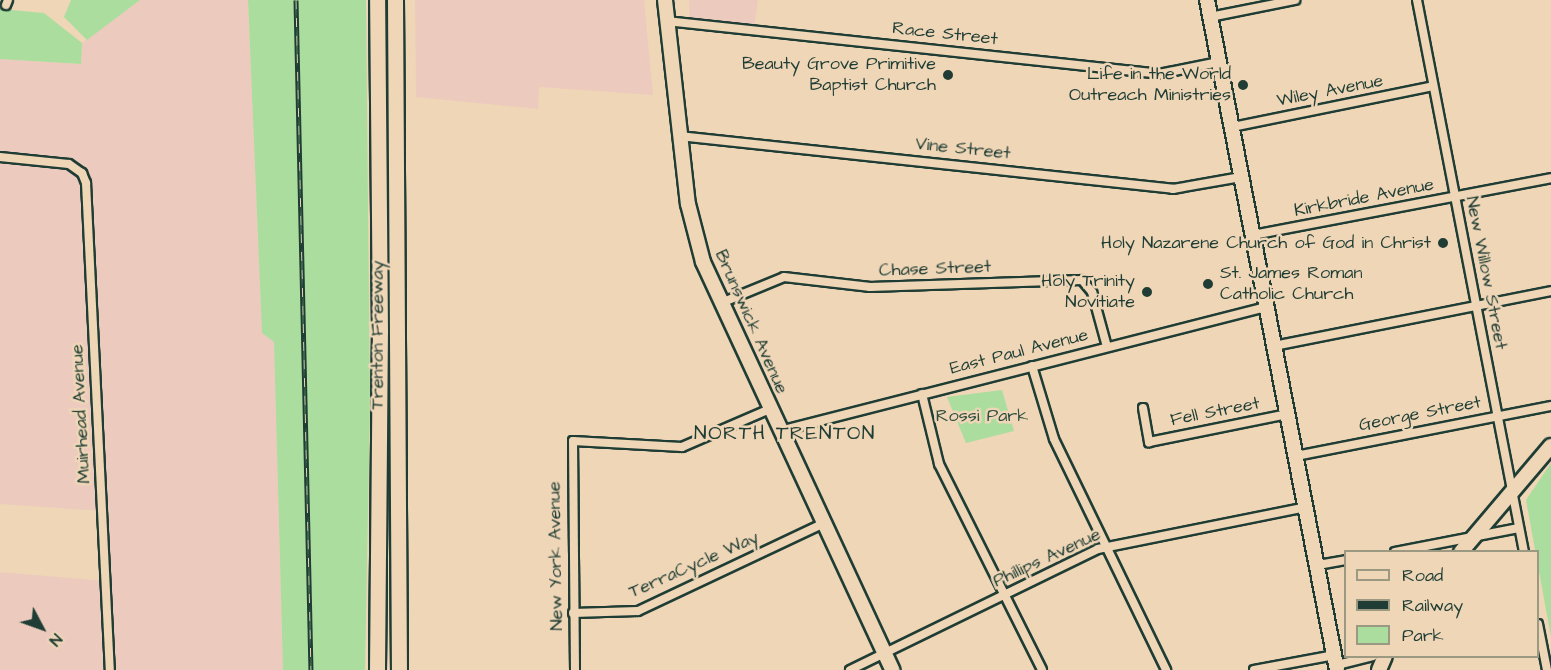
<!DOCTYPE html>
<html>
<head>
<meta charset="utf-8">
<style>
	body { margin:0 }
	#map { position:relative; width:1551px; height:670px; overflow:hidden; background:#efd6b7; font-family:"Architects Daughter",sans-serif }
	div>[style] { position:absolute }
	.built>* { inset:0; background:#eccbbe }
	.green>* { inset:0; background:#aadd9e }
	.roads { filter:drop-shadow(2px 0 #1f3d34) drop-shadow(-2px 0 #1f3d34) drop-shadow(0 2px #1f3d34) drop-shadow(0 -2px #1f3d34) }
	.street>* { height:8px; margin:-4px; padding:0 4px; transform-origin:4px; border-radius:4px; background:#efd6b7 }
	.primary>* { height:14px; margin:-7px; padding:0 7px; transform-origin:7px; border-radius:7px; background:#efd6b7 }
	.highway>* { height:15px; margin:-7.5px; padding:0 7.5px; transform-origin:7.5px; border-radius:7.5px; background:#efd6b7 }
	.rail>* { height:5px; margin-top:-2.5px; transform-origin:0; background:repeating-linear-gradient(90deg,#efd6b7 0 9px,#1f3d34 0 18px); box-sizing:border-box; border-block:2px solid #1f3d34 }
	.dots>* { width:16px; height:16px; translate:-50% -50%; box-sizing:border-box; border:3px solid #efd6b7; border-radius:50% }
	span { translate:-50% -50%; white-space:nowrap; text-align:center; line-height:1.15; -webkit-text-stroke:5px #efd6b7; paint-order:stroke }
	.street-label { font-size:18px; color:#1f3d34 }
	.poi-label { font-size:18px; color:#1f3d34 }
	.right { translate:-100% -50%; text-align:right }
	.left { translate:0 -50%; text-align:left }
	.park-label { font-size:18px; color:#2d4d3f }
	.neighbourhood-label { font-size:20px; color:#1f3d34; letter-spacing:1.5px }
	.legend { position:absolute; left:1344px; top:550px; width:195px; height:108px; box-sizing:border-box; background:#efd6b7; border:2px solid #9c9983; margin:0; padding:8px 10px; list-style:none; font-size:18px; color:#1f3d34 }
	.legend li { display:flex; align-items:center; gap:12px; height:30px }
	.legend b { width:30px; border:2px solid #9c9983 }
	.north { position:absolute; left:12px; top:598px; width:60px; height:60px; -webkit-text-stroke:4px #efd6b7; paint-order:stroke; rotate:131deg; font-size:16px; font-weight:700; line-height:24px; text-align:center; color:#1f3d34 }
	.north::after { content:''; display:block; margin:auto; width:21px; height:27px; background:#1f3d34; clip-path:polygon(50% 0,100% 100%,50% 72%,0 100%) }
</style>
</head>
<body>
<div id="map">
	<div class="built">
		<div style="clip-path:polygon(140px 0,248px 0,262px 332px,274px 342px,283px 670px,0 670px,0 572px,106px 581px,101px 511px,0 504px,0 59px,81px 64px,82px 43px)"></div>
		<div style="clip-path:polygon(415px 0,644px 0,653px 95px,539px 87px,538px 109px,416px 97px)"></div>
		<div style="clip-path:polygon(689px 0,758px 0,753px 34px,690px 27px)"></div>
	</div>
	<div class="green">
		<div style="clip-path:polygon(71px 0,140px 0,87px 40px,64px 17px)"></div>
		<div style="clip-path:polygon(248px 0,366px 0,370px 404px,365px 670px,283px 670px,274px 342px,262px 333px)"></div>
		<div style="clip-path:polygon(0 9px,44px 13px,82px 43px,81px 64px,0 59px)"></div>
		<div style="clip-path:polygon(1002px 390px,1014px 431px,966px 443px,947px 397px)"></div>
		<div style="clip-path:polygon(1551px 463px,1551px 637px,1526px 500px)"></div>
	</div>
	<div class="roads">
		<div class="street">
			<div style="left:1417px;top:0;width:562px;rotate:79.03deg"></div>
			<div style="left:6px;top:5px;width:5px;rotate:-68deg"></div>
			<div style="left:1210px;top:17px;width:87px;rotate:-11.3deg"></div>
			<div style="left:666px;top:21px;width:496px;rotate:6.1deg"></div>
			<div style="left:1159px;top:74px;width:61px;rotate:-11.3deg"></div>
			<div style="left:1232px;top:127px;width:205px;rotate:-11.5deg"></div>
			<div style="left:679px;top:136px;width:497px;rotate:6.1deg"></div>
			<div style="left:1173px;top:189px;width:69px;rotate:-10deg"></div>
			<div style="left:0;top:157px;width:69px;rotate:5.8deg"></div>
			<div style="left:69px;top:164px;width:16px;rotate:35deg"></div>
			<div style="left:82px;top:173px;width:11px;rotate:68deg"></div>
			<div style="left:86px;top:183px;width:488px;rotate:87.2deg"></div>
			<div style="left:1253px;top:235px;width:303px;rotate:-10.8deg"></div>
			<div style="left:721px;top:303px;width:68px;rotate:-22.4deg"></div>
			<div style="left:784px;top:277px;width:87px;rotate:6.6deg"></div>
			<div style="left:870px;top:287px;width:212px;rotate:-1.9deg"></div>
			<div style="left:1082px;top:280px;width:16px;rotate:50deg"></div>
			<div style="left:1092px;top:292px;width:57px;rotate:74.7deg"></div>
			<div style="left:1274px;top:346px;width:282px;rotate:-11.2deg"></div>
			<div style="left:1032px;top:366px;width:76px;rotate:73.2deg"></div>
			<div style="left:1054px;top:439px;width:257px;rotate:64.1deg"></div>
			<div style="left:922px;top:394px;width:72px;rotate:76.3deg"></div>
			<div style="left:939px;top:464px;width:230px;rotate:63.4deg"></div>
			<div style="left:1143px;top:408px;width:35px;rotate:80deg"></div>
			<div style="left:1149px;top:442px;width:142px;rotate:-11.4deg"></div>
			<div style="left:780px;top:431px;width:502px;rotate:-14.31deg"></div>
			<div style="left:1296px;top:456px;width:260px;rotate:-11.1deg"></div>
			<div style="left:1395px;top:552px;width:126px;rotate:-11deg"></div>
			<div style="left:1318px;top:565px;width:28px;rotate:-10deg"></div>
			<div style="left:573px;top:613px;width:65px;rotate:-1.8deg"></div>
			<div style="left:638px;top:611px;width:204px;rotate:-25.3deg"></div>
			<div style="left:1538px;top:624px;width:47px;rotate:78.9deg"></div>
			<div style="left:1337px;top:665px;width:37px;rotate:-14deg"></div>
			<div style="left:575px;top:670px;width:229px;rotate:-90.5deg"></div>
			<div style="left:573px;top:441px;width:109px;rotate:3.2deg"></div>
			<div style="left:682px;top:447px;width:96px;rotate:-23.4deg"></div>
			<div style="left:850px;top:670px;width:276px;rotate:-26deg"></div>
			<div style="left:1098px;top:549px;width:212px;rotate:-11.4deg"></div>
			<div style="left:1254px;top:670px;width:82px;rotate:-10.5deg"></div>
		</div>
		<div class="primary">
			<div style="left:665px;top:0;width:205px;rotate:83.6deg"></div>
			<div style="left:688px;top:204px;width:60px;rotate:75.5deg"></div>
			<div style="left:703px;top:262px;width:450px;rotate:65.1deg"></div>
			<div style="left:1207px;top:0;width:682px;rotate:79.02deg"></div>
			<div style="left:1461px;top:552px;width:139px;rotate:-49.7deg"></div>
			<div style="left:1379px;top:670px;width:15px;rotate:-67deg"></div>
		</div>
		<div class="highway">
			<div style="left:395px;top:0;width:670px;rotate:89.66deg"></div>
			<div style="left:377px;top:670px;width:339px;rotate:-89.5deg"></div>
			<div style="left:380px;top:331px;width:331px;rotate:-90.5deg"></div>
		</div>
	</div>
	<div class="rail">
		<div style="left:296px;top:0;width:670px;rotate:88.72deg"></div>
	</div>
	<div class="dots">
		<div style="left:948px;top:75px;background:#1f3d34"></div>
		<div style="left:1243px;top:85px;background:#1f3d34"></div>
		<div style="left:1443px;top:243px;background:#1f3d34"></div>
		<div style="left:1208px;top:284px;background:#1f3d34"></div>
		<div style="left:1147px;top:292px;background:#1f3d34"></div>
	</div>
	<div class="street-label">
		<span style="left:945px;top:34px;rotate:6deg">Race Street</span>
		<span style="left:1330px;top:91px;rotate:-11deg">Wiley Avenue</span>
		<span style="left:963px;top:149px;rotate:6deg">Vine Street</span>
		<span style="left:1364px;top:198px;rotate:-11deg">Kirkbride Avenue</span>
		<span style="left:935px;top:269px;rotate:-2deg">Chase Street</span>
		<span style="left:1486px;top:273px;rotate:79deg">New Willow Street</span>
		<span style="left:751px;top:322px;rotate:66deg">Brunswick Avenue</span>
		<span style="left:378px;top:335px;rotate:-90deg">Trenton Freeway</span>
		<span style="left:1019px;top:352px;rotate:-14deg">East Paul Avenue</span>
		<span style="left:1215px;top:412px;rotate:-11deg">Fell Street</span>
		<span style="left:81px;top:414px;rotate:-93deg">Muirhead Avenue</span>
		<span style="left:1420px;top:414px;rotate:-11deg">George Street</span>
		<span style="left:556px;top:556px;rotate:-91deg">New York Avenue</span>
		<span style="left:1047px;top:558px;rotate:-25deg">Phillips Avenue</span>
		<span style="left:694px;top:565px;rotate:-24deg">TerraCycle Way</span>
	</div>
	<div class="poi-label">
		<span class="right" style="left:936px;top:75px">Beauty Grove Primitive<br>Baptist Church</span>
		<span class="right" style="left:1231px;top:85px">Life in the World<br>Outreach Ministries</span>
		<span class="right" style="left:1431px;top:243px">Holy Nazarene Church of God in Christ</span>
		<span class="left" style="left:1220px;top:284px">St. James Roman<br>Catholic Church</span>
		<span class="right" style="left:1135px;top:292px">Holy Trinity<br>Novitiate</span>
	</div>
	<div class="park-label">
		<span style="left:982px;top:416px">Rossi Park</span>
	</div>
	<div class="neighbourhood-label">
		<span style="left:785px;top:433px">NORTH TRENTON</span>
	</div>
	<ul class="legend">
	<li><b style="height:8px;background:#efd6b7"></b>Road</li>
	<li><b style="height:8px;background:#1f3d34"></b>Railway</li>
	<li><b style="height:16px;background:#aadd9e"></b>Park</li>
	</ul>
	<div class="north">N</div>
</div>
</body>
</html>
